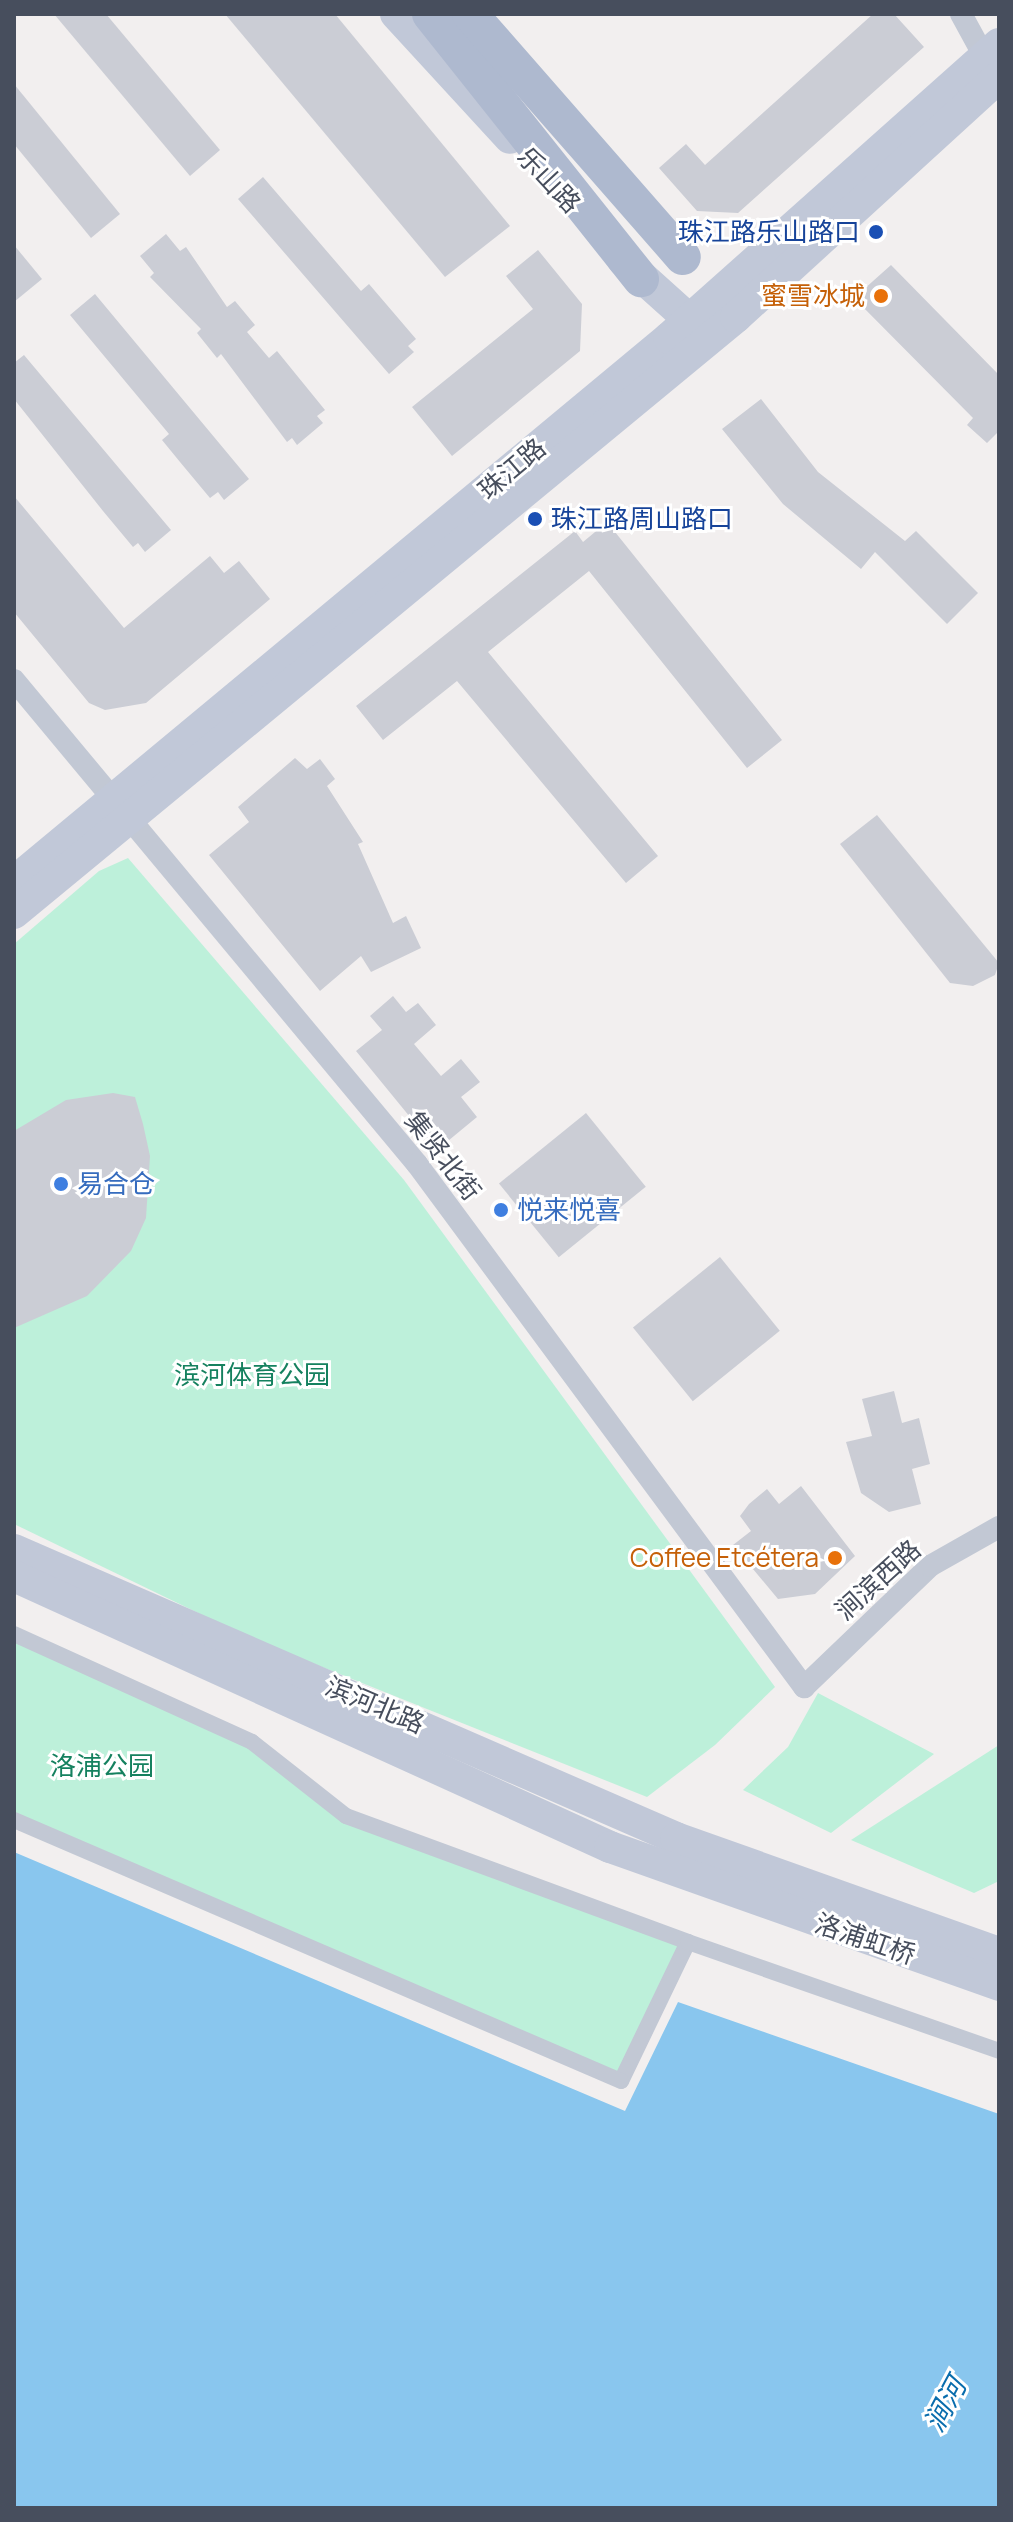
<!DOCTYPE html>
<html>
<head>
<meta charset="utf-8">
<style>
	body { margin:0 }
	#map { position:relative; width:1013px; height:2522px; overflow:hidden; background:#f2efef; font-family:Manrope,"Noto Sans SC",sans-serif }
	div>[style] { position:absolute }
	.green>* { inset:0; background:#bdf0da }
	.water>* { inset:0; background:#89c6ee }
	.building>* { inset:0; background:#cbcdd5; transform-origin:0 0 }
	.pedestrian>* { height:16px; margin:-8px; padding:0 8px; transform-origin:8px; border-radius:8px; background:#c2c8d4 }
	.minor>* { height:22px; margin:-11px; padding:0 11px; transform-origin:11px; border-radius:11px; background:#c2c8d4 }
	.secondary>* { height:32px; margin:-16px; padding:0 16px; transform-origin:16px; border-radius:16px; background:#c1c8d8 }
	.primary>* { height:36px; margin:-18px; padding:0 18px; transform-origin:18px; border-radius:18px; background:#aeb9cf }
	.dots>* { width:22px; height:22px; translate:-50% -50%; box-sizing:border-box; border:4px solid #fff; border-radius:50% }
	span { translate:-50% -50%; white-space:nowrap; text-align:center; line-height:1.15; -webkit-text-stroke:6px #fff; paint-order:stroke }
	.street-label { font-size:26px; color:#474e5d }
	.transit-label { font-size:26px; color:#164399 }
	.right { translate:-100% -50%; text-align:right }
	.left { translate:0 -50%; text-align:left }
	.food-label { font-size:26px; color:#c56008 }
	.shop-label { font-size:26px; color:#366cbe }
	.park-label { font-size:26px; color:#15815f }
	.water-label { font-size:28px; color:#096dad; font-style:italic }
	.frame { position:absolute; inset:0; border:16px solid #474e5d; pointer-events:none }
</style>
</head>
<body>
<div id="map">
	<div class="green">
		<div style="clip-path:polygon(128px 858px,404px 1180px,775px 1687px,715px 1745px,647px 1797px,252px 1639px,14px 1524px,14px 944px,99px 871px)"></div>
		<div style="clip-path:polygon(14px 1634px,252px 1742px,346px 1816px,688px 1942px,621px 2081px,14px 1820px)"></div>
		<div style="clip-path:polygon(818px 1693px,934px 1754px,831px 1833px,743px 1790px,788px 1747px)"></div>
		<div style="clip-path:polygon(999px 1745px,999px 1881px,974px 1893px,851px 1840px)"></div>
	</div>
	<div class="water">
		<div style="clip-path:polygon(14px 1852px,625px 2111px,678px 2002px,999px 2114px,999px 2508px,14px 2508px)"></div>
	</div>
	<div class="building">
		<div style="clip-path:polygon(54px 14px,106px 14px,220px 150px,190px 176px)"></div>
		<div style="clip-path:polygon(225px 14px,335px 14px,510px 226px,445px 277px)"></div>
		<div style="clip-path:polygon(873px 14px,894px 14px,924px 47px,738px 213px,697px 211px,659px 168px,686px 144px,705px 165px)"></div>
		<div style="clip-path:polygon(14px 84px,120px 214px,91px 238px,14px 144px)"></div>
		<div style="clip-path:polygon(263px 177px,361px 291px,369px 284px,416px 339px,408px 346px,414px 352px,389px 374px,238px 199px)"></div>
		<div style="clip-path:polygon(166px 234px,180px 251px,186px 247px,227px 307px,235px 301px,255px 325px,247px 332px,269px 358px,277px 351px,325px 410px,317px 416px,323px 423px,297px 445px,292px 438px,287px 442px,221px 354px,217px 358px,197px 333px,201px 329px,150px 277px,154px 273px,140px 256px)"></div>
		<div style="clip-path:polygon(14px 245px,42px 279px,14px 302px)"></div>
		<div style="clip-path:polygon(538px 250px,582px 304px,580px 351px,452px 456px,412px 407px,533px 309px,506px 276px)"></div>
		<div style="clip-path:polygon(891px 265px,999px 375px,999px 431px,987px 443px,967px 425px,973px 418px,854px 298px)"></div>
		<div style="clip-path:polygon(95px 294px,249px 479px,224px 500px,218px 492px,210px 498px,180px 462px,162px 440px,169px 434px,70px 315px)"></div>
		<div style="clip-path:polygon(24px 355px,171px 530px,145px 552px,138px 543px,133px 547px,103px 511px,14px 399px,14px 363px)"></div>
		<div style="clip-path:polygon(761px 399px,818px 472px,905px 541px,916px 531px,978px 593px,947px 624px,875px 552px,861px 569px,783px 504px,722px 429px)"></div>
		<div style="clip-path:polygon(14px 496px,124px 628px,210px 556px,224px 573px,239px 561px,270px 599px,146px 703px,105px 710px,89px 703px,14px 612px)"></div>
		<div style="clip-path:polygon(607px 522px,782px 740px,747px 768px,589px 571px,488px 652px,658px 856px,626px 883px,457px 681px,383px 740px,356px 706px,575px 531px,583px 542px)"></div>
		<div style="clip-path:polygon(295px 758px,307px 769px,320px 759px,335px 779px,327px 786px,363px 842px,358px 844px,393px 923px,406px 916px,421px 948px,371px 972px,361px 956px,320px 991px,209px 855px,249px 822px,238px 807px)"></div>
		<div style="clip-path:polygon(877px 815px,999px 963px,995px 975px,973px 986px,950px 983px,840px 844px)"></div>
		<div style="clip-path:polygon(393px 996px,406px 1012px,418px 1003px,436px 1025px,414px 1044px,441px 1076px,461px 1059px,480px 1082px,461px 1097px,477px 1117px,437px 1150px,356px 1051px,382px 1030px,370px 1016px)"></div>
		<div style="clip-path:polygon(113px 1093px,135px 1097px,143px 1124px,150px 1156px,146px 1218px,131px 1251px,87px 1296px,14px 1328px,14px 1131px,66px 1100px)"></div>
		<div style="left:586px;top:1113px;width:95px;height:112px;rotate:51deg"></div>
		<div style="left:720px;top:1257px;width:95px;height:112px;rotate:51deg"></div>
		<div style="clip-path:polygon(894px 1391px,902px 1423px,919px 1418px,930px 1464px,912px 1469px,921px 1504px,889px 1512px,861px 1493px,846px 1442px,872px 1436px,862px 1399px)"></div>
		<div style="clip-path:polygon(801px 1486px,855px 1556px,815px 1594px,778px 1599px,733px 1545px,751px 1531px,740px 1516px,749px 1504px,767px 1489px,779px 1504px)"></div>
	</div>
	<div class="pedestrian">
		<div style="left:14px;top:1634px;width:261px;rotate:24.4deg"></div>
		<div style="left:252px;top:1742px;width:120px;rotate:38.2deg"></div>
		<div style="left:346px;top:1816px;width:364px;rotate:20.2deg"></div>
		<div style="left:688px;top:1942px;width:154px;rotate:115.7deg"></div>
		<div style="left:621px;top:2081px;width:661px;rotate:-156.73deg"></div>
		<div style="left:688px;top:1942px;width:330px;rotate:19.3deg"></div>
	</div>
	<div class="minor">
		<div style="left:961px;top:14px;width:63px;rotate:61.4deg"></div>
		<div style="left:14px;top:680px;width:630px;rotate:50.22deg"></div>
		<div style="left:417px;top:1164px;width:651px;rotate:53.5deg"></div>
		<div style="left:804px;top:1687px;width:175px;rotate:-43.8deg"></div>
		<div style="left:930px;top:1566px;width:79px;rotate:-29.5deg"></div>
	</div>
	<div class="secondary">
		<div style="left:396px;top:14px;width:168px;rotate:47.4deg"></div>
		<div style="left:623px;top:260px;width:109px;rotate:42deg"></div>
		<div style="left:14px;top:882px;width:851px;rotate:-39.71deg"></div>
		<div style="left:669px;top:338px;width:442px;rotate:-41.7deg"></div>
		<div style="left:14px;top:913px;width:936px;rotate:-39.54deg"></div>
		<div style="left:736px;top:317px;width:356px;rotate:-42.4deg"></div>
		<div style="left:14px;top:1550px;width:722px;rotate:23.51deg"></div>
		<div style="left:676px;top:1838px;width:343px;rotate:19.6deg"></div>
		<div style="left:14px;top:1576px;width:655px;rotate:24.45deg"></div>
		<div style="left:610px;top:1847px;width:413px;rotate:19.5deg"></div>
	</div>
	<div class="primary">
		<div style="left:430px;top:14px;width:339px;rotate:51.5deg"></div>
		<div style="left:470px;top:14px;width:323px;rotate:48.8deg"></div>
	</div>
	<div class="dots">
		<div style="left:876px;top:232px;background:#1a4fb4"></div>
		<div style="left:881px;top:296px;background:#e8710a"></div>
		<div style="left:535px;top:519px;background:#1a4fb4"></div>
		<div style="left:61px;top:1184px;background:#3f7fe0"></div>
		<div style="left:501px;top:1210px;background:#3f7fe0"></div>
		<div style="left:835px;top:1558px;background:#e8710a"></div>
	</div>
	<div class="street-label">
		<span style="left:549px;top:180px;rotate:47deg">乐山路</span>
		<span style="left:512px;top:469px;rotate:-40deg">珠江路</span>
		<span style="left:443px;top:1156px;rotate:52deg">集贤北街</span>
		<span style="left:878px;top:1580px;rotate:-42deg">涧滨西路</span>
		<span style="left:375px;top:1705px;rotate:23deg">滨河北路</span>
		<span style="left:865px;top:1939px;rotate:19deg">洛浦虹桥</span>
	</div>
	<div class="transit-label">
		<span class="right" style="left:860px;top:232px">珠江路乐山路口</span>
		<span class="left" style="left:551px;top:519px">珠江路周山路口</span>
	</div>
	<div class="food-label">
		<span class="right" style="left:865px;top:296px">蜜雪冰城</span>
		<span class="right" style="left:819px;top:1558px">Coffee Etcétera</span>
	</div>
	<div class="shop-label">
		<span class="left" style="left:77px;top:1184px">易合仓</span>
		<span class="left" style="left:517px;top:1210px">悦来悦喜</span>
	</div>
	<div class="park-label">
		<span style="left:252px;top:1375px">滨河体育公园</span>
		<span style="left:102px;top:1766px">洛浦公园</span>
	</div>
	<div class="water-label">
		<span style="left:944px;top:2404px;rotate:-62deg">涧河</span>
	</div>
	<div class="frame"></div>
</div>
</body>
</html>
